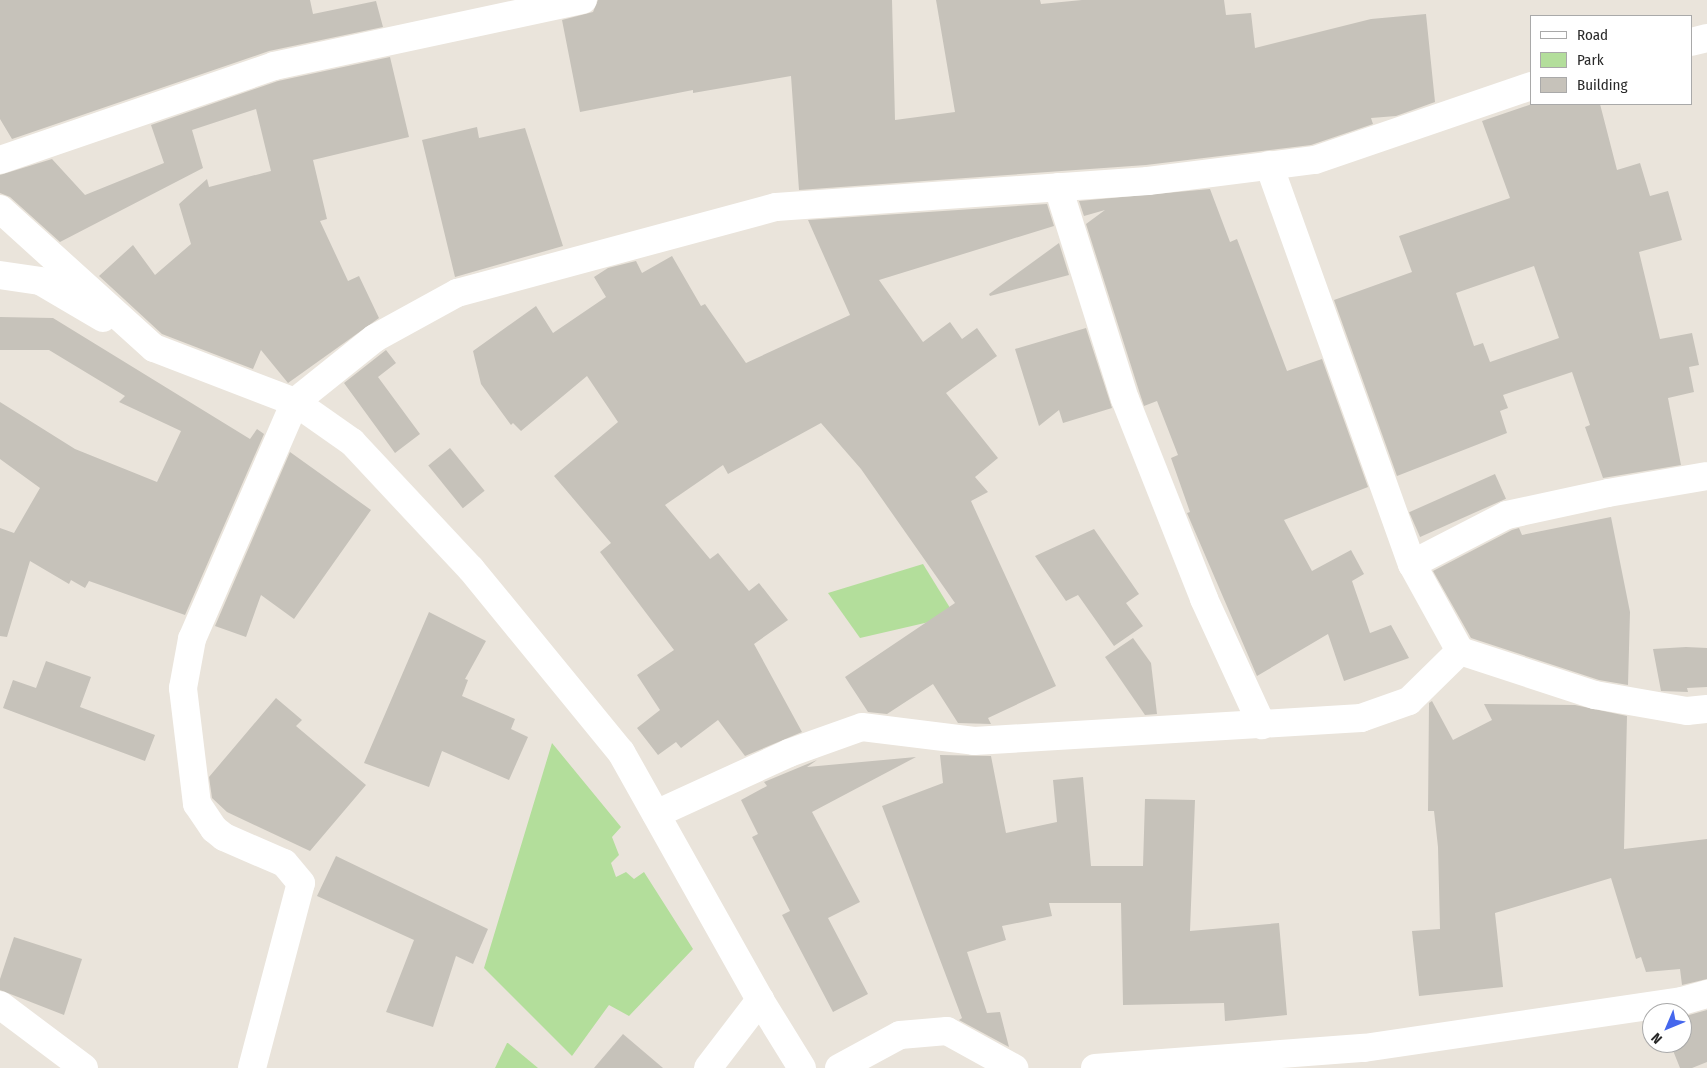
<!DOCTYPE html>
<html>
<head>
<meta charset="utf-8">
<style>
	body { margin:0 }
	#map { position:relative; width:1707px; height:1068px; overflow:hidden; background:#eae4db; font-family:"Fira Sans Condensed",sans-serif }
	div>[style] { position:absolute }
	.green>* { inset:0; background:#b3de9b }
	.building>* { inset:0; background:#c6c2ba; transform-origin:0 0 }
	.minor>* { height:28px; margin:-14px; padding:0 14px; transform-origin:14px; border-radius:14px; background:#fff }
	span { translate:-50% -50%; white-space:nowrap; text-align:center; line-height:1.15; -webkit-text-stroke:4px #fff; paint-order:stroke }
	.legend { position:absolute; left:1530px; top:15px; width:162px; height:90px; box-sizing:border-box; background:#fff; border:1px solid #a9a9a9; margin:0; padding:6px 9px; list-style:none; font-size:15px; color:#292929 }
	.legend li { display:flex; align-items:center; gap:10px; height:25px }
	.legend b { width:25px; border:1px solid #a9a9a9 }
	.north { position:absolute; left:1642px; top:1003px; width:50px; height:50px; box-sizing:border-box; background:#fff; border:1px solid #a9a9a9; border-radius:50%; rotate:225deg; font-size:14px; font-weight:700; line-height:20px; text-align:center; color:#292929 }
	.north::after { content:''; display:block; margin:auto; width:18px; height:22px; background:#4567ed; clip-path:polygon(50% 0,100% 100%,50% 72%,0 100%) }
</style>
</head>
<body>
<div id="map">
	<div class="green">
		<div style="clip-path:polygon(923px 564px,955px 616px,860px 638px,828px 593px)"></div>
		<div style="clip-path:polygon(552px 743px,621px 827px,612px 837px,619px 855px,611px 863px,616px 877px,626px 872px,634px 879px,644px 872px,693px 949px,629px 1016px,609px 1005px,572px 1056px,484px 968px)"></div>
		<div style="clip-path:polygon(507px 1043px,508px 1043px,538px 1068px,495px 1068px)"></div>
	</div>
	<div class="building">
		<div style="clip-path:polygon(0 0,310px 0,313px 14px,376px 1px,383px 27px,269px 51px,12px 139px,0 119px)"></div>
		<div style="clip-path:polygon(598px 0,892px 0,895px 120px,955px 112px,936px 0,1040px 0,1041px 4px,1082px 0,1224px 0,1226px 15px,1251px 13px,1255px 48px,1371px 19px,1426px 14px,1435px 102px,1396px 116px,1371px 118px,1373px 124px,1311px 145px,1146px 165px,799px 190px,791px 76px,693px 93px,693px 90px,580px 112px,562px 20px,593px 12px)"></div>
		<div style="clip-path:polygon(390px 57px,409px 137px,313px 160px,327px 219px,320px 221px,348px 281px,359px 276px,379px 318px,288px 383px,261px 350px,253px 369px,162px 334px,99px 276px,133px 245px,155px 275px,191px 244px,179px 204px,207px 179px,209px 187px,271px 171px,256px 109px,192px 130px,203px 168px,60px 242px,10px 197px,0 193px,0 175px,52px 159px,85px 195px,164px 163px,151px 125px,278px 81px)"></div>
		<div style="clip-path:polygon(evenodd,1532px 104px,1600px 104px,1617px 170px,1640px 163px,1650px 196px,1668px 191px,1682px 240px,1639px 252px,1660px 339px,1692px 333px,1699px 365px,1689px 367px,1694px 392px,1668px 398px,1681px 465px,1603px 478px,1585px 427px,1590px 425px,1572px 372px,1503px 395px,1508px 408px,1500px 411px,1507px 433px,1397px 476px,1334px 300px,1412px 272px,1399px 236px,1510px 198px,1482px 121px,1532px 104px,1534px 266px,1559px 338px,1490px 362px,1483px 343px,1474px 346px,1456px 293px,1534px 266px)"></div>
		<div style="clip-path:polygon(477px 127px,479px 138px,525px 128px,563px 246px,455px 277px,422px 140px)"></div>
		<div style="clip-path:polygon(1210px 189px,1230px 242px,1237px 239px,1287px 371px,1322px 359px,1368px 487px,1284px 520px,1312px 571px,1351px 550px,1364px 574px,1352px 581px,1370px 633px,1391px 625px,1409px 658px,1344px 681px,1328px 634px,1257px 676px,1187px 513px,1190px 512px,1171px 458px,1178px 455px,1157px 401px,1144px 406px,1140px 394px,1086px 224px,1105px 210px,1084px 216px,1079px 201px)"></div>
		<div style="clip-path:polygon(1047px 204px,1054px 226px,879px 280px,923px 342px,950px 322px,962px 339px,977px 328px,997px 356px,946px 393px,998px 458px,975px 477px,988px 492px,971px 501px,1056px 686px,988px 718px,991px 724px,958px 723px,933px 684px,887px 714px,868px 712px,845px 677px,955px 603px,861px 469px,821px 423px,728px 474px,723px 465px,665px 505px,710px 559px,718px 553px,749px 591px,759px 583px,788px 620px,754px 644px,802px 732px,745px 756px,718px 720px,681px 748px,676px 742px,658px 755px,637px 728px,660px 710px,637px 675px,674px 650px,600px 552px,611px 543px,554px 476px,618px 422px,587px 376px,521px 431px,513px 423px,511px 425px,481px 384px,473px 351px,536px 306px,553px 333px,606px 297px,594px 277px,608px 268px,636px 261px,642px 273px,672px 256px,701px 306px,705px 304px,746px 363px,850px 315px,808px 220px)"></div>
		<div style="clip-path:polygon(1059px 243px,1069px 275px,990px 296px,989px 294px)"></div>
		<div style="clip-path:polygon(0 317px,53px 318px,250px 439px,257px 429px,264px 434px,185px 615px,89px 581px,85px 588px,71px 580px,69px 584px,30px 561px,7px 637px,0 636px,0 528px,14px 533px,40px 488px,0 459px,0 402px,75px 449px,157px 482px,181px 431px,119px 402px,125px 396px,49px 350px,0 350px)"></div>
		<div style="clip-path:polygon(1086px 328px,1112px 408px,1063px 423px,1059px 410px,1039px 426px,1015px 349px)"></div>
		<div style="clip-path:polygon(386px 350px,396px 363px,378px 377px,420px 434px,395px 453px,344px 383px)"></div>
		<div style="left:450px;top:448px;width:55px;height:28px;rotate:51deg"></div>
		<div style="clip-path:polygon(290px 452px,371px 510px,294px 619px,261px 595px,246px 637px,215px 626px)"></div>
		<div style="left:1495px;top:474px;width:27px;height:94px;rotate:66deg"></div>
		<div style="clip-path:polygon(1611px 517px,1630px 612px,1628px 685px,1599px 680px,1471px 638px,1433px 571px,1512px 530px,1519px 528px,1522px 535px)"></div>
		<div style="clip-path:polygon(1094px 529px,1139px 594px,1126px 603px,1143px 626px,1114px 646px,1078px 595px,1066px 601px,1035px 556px)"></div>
		<div style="clip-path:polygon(429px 612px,486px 641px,465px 679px,468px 680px,462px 696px,515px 719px,511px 729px,528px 737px,509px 780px,442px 751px,429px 787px,364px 763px)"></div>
		<div style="clip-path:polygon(1133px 638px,1151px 663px,1157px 714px,1145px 715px,1105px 657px)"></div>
		<div style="clip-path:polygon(1686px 647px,1707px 648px,1707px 687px,1687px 688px,1688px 692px,1661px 691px,1653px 649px)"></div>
		<div style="clip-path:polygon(46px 661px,91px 677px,80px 707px,155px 735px,145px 761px,3px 708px,13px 680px,36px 688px)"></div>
		<div style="clip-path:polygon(276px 698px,302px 720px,296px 726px,366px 785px,310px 851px,227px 812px,212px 798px,209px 777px)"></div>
		<div style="clip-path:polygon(1432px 701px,1453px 740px,1492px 720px,1484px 704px,1575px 705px,1627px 716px,1624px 849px,1707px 839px,1707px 979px,1682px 985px,1680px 969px,1646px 972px,1641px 957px,1636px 959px,1611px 878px,1495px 913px,1503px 987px,1419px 996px,1412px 931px,1440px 929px,1438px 847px,1434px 811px,1428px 811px,1429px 703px)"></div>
		<div style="clip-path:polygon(940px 755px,991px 756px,1006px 833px,1057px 822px,1053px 780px,1083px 777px,1091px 866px,1143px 866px,1145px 799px,1195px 800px,1190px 931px,1279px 923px,1287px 1015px,1225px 1021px,1224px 1003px,1123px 1005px,1121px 903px,1049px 903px,1052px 916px,1002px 926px,1006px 940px,967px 952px,987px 1013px,1000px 1012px,1009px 1047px,959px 1020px,962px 1018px,882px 806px,943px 783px)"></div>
		<div style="clip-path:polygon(916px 757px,812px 812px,860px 902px,828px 918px,868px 994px,833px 1012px,782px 915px,790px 911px,752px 837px,758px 834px,741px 800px,767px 786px,764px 782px,817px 760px,807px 767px)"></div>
		<div style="clip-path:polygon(336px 856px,488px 929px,473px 964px,456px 956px,433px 1027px,386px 1012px,414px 940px,317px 896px)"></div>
		<div style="clip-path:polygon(14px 937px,82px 959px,64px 1015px,0 990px,0 979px)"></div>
		<div style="clip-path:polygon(1707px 1010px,1707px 1062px,1692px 1068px,1680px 1068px,1670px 1043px,1682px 1043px,1682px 1017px)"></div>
		<div style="clip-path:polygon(623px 1034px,663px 1068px,594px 1068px)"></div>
	</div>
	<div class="minor">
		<div style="left:1691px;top:42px;width:16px;rotate:-14deg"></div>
		<div style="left:0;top:160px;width:290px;rotate:-18.9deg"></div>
		<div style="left:274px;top:66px;width:316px;rotate:-12.1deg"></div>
		<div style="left:1269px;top:165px;width:424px;rotate:70.3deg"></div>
		<div style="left:1412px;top:564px;width:99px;rotate:61.1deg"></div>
		<div style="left:1460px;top:651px;width:142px;rotate:18.1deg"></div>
		<div style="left:1595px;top:695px;width:93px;rotate:9.9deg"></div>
		<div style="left:1687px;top:711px;width:20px;rotate:-6deg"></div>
		<div style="left:1058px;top:187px;width:222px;rotate:72.5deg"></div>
		<div style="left:1125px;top:399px;width:215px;rotate:68.4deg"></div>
		<div style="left:1204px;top:599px;width:139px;rotate:65.3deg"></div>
		<div style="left:0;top:209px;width:207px;rotate:42.1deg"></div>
		<div style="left:154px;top:348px;width:151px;rotate:21deg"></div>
		<div style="left:295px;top:402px;width:70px;rotate:35.1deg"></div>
		<div style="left:352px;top:442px;width:174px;rotate:46.9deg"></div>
		<div style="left:471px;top:569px;width:237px;rotate:50.7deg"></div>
		<div style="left:621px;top:752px;width:284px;rotate:60.7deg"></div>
		<div style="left:760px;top:1000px;width:80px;rotate:58.3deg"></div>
		<div style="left:0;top:275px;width:40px;rotate:8.5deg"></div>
		<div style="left:40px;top:281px;width:73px;rotate:30.4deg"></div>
		<div style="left:1412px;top:564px;width:107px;rotate:-27.3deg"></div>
		<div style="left:1507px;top:515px;width:103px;rotate:-12.3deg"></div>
		<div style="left:1608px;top:493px;width:100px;rotate:-9.7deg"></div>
		<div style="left:656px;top:814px;width:146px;rotate:-24.6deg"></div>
		<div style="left:789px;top:753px;width:77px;rotate:-19.6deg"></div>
		<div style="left:862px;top:727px;width:113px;rotate:7.1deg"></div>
		<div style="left:974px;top:741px;width:388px;rotate:-3.4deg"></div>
		<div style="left:1361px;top:718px;width:51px;rotate:-19.5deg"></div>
		<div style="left:1409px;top:701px;width:71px;rotate:-44.4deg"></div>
		<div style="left:0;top:1005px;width:105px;rotate:36.9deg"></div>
		<div style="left:252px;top:1068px;width:191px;rotate:-75.2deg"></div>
		<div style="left:301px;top:883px;width:26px;rotate:-130deg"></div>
		<div style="left:284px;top:863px;width:65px;rotate:-156.6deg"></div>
		<div style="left:224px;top:837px;width:13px;rotate:-141deg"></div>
		<div style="left:214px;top:829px;width:30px;rotate:-124deg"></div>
		<div style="left:197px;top:804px;width:117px;rotate:-96.9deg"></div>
		<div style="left:183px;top:688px;width:50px;rotate:-79.6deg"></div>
		<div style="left:192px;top:639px;width:258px;rotate:-66.5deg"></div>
		<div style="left:295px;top:402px;width:102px;rotate:-38.7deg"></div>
		<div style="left:375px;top:338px;width:94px;rotate:-28.8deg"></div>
		<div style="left:457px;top:293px;width:330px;rotate:-15.1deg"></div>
		<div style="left:776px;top:207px;width:373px;rotate:-4deg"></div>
		<div style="left:1148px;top:181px;width:168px;rotate:-7.2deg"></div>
		<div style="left:1315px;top:160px;width:228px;rotate:-18.9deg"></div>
		<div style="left:708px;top:1068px;width:86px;rotate:-52.6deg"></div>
		<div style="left:839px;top:1068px;width:69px;rotate:-28.4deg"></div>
		<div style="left:900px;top:1035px;width:47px;rotate:-4.9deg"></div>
		<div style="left:947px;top:1031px;width:77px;rotate:28.9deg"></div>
		<div style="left:1095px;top:1068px;width:270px;rotate:-4.3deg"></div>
		<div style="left:1364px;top:1048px;width:321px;rotate:-8.4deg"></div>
		<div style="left:1682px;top:1001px;width:26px;rotate:-16deg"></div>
	</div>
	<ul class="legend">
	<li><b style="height:6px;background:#fff"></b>Road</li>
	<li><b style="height:14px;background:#b3de9b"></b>Park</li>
	<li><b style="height:14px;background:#c6c2ba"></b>Building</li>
	</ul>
	<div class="north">N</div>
</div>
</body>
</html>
